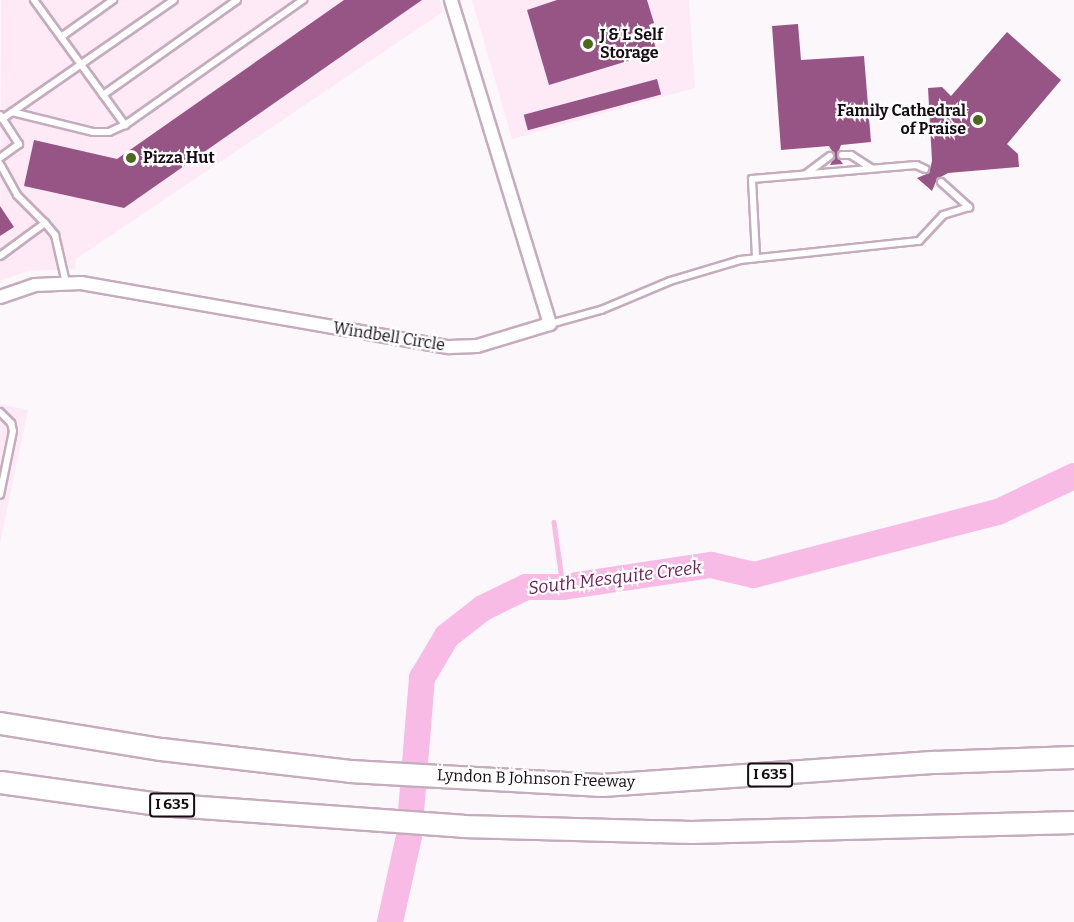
<!DOCTYPE html>
<html>
<head>
<meta charset="utf-8">
<style>
	body { margin:0 }
	#map { position:relative; width:1074px; height:922px; overflow:hidden; background:#fcf7fa; font-family:Bitter,serif }
	div>[style] { position:absolute }
	.built>* { inset:0; background:#feeaf7 }
	.stream>* { height:4.5px; margin:-2.25px; padding:0 2.25px; transform-origin:2.25px; border-radius:2.25px; background:#f7bbe5 }
	.river>* { height:26px; margin:-13px; padding:0 13px; transform-origin:13px; border-radius:13px; background:#f7bbe5 }
	.building>* { inset:0; background:#975586; transform-origin:0 0 }
	.roads { filter:drop-shadow(2px 0 #c4acbc) drop-shadow(-2px 0 #c4acbc) drop-shadow(0 2px #c4acbc) drop-shadow(0 -2px #c4acbc) }
	.lane>* { height:6px; margin:-3px; padding:0 3px; transform-origin:3px; border-radius:3px; background:#fff }
	.street>* { height:12px; margin:-6px; padding:0 6px; transform-origin:6px; border-radius:6px; background:#fff }
	.highway>* { height:21px; margin:-10.5px; padding:0 10.5px; transform-origin:10.5px; border-radius:10.5px; background:#fff }
	.dots>* { width:16px; height:16px; translate:-50% -50%; box-sizing:border-box; border:3px solid #fff; border-radius:50% }
	span { translate:-50% -50%; white-space:nowrap; text-align:center; line-height:1.15; -webkit-text-stroke:4.5px #fff; paint-order:stroke }
	.shield-label span { padding:2px 4px; background:#fff; border:2px solid; border-radius:4px; -webkit-text-stroke-width:0 }
	.shield-label { font-size:15px; color:#150d13; font-weight:700 }
	.poi-label { font-size:16px; color:#150d13; font-weight:700 }
	.left { translate:0 -50%; text-align:left }
	.right { translate:-100% -50%; text-align:right }
	.street-label { font-size:16px; color:#150d13 }
	.water-label { font-size:18px; color:#701d5f; font-style:italic }
</style>
</head>
<body>
<div id="map">
	<div class="built">
		<div style="clip-path:polygon(1px 0,440px 0,443px 12px,76px 259px,75px 269px,28px 271px,0 281px)"></div>
		<div style="clip-path:polygon(472px 0,689px 0,695px 88px,512px 139px)"></div>
		<div style="clip-path:polygon(0 404px,28px 410px,0 543px)"></div>
	</div>
	<div class="stream">
		<div style="left:554px;top:522px;width:66px;rotate:82.1deg"></div>
	</div>
	<div class="river">
		<div style="left:390px;top:922px;width:88px;rotate:-77.5deg"></div>
		<div style="left:409px;top:836px;width:159px;rotate:-85.3deg"></div>
		<div style="left:422px;top:678px;width:49px;rotate:-59.2deg"></div>
		<div style="left:447px;top:636px;width:46px;rotate:-37.9deg"></div>
		<div style="left:483px;top:608px;width:48px;rotate:-26deg"></div>
		<div style="left:526px;top:587px;width:37px"></div>
		<div style="left:563px;top:587px;width:150px;rotate:-8.5deg"></div>
		<div style="left:711px;top:565px;width:44px;rotate:13.1deg"></div>
		<div style="left:754px;top:575px;width:252px;rotate:-14.5deg"></div>
		<div style="left:998px;top:512px;width:84px;rotate:-25.3deg"></div>
	</div>
	<div class="building">
		<div style="clip-path:polygon(344px 0,422px 0,124px 208px,24px 186px,34px 140px,117px 159px)"></div>
		<div style="clip-path:polygon(557px 0,647px 0,654px 23px,649px 25px,657px 52px,549px 85px,527px 10px)"></div>
		<div style="clip-path:polygon(798px 24px,801px 60px,864px 56px,871px 142px,841px 145px,837px 156px,843px 164px,830px 165px,835px 156px,829px 146px,781px 150px,772px 26px)"></div>
		<div style="clip-path:polygon(1007px 32px,1061px 80px,1007px 144px,1018px 154px,1019px 167px,948px 173px,937px 179px,932px 191px,917px 178px,929px 173px,932px 161px,928px 88px,942px 87px,951px 96px)"></div>
		<div style="left:657px;top:79px;width:16px;height:138px;rotate:75deg"></div>
		<div style="clip-path:polygon(0 206px,14px 227px,0 236px)"></div>
	</div>
	<div class="roads">
		<div class="lane">
			<div style="left:34px;top:0;width:155px;rotate:53.9deg"></div>
			<div style="left:125px;top:125px;width:218px;rotate:-35.1deg"></div>
			<div style="left:61px;top:37px;width:64px;rotate:-35.4deg"></div>
			<div style="left:103px;top:95px;width:164px;rotate:-35.3deg"></div>
			<div style="left:12px;top:112px;width:83px;rotate:13.9deg"></div>
			<div style="left:93px;top:132px;width:16px"></div>
			<div style="left:109px;top:132px;width:17px;rotate:-24deg"></div>
			<div style="left:0;top:115px;width:35px;rotate:57deg"></div>
			<div style="left:19px;top:144px;width:24px;rotate:144deg"></div>
			<div style="left:2px;top:119px;width:209px;rotate:-34.7deg"></div>
			<div style="left:842px;top:155px;width:9px"></div>
			<div style="left:851px;top:155px;width:24px;rotate:33deg"></div>
			<div style="left:0;top:164px;width:35px;rotate:61deg"></div>
			<div style="left:17px;top:195px;width:40px;rotate:45deg"></div>
			<div style="left:806px;top:174px;width:30px;rotate:-37deg"></div>
			<div style="left:941px;top:182px;width:38px;rotate:42deg"></div>
			<div style="left:0;top:256px;width:56px;rotate:-36.3deg"></div>
			<div style="left:45px;top:223px;width:16px;rotate:50deg"></div>
			<div style="left:55px;top:235px;width:49px;rotate:77.1deg"></div>
			<div style="left:756px;top:256px;width:77px;rotate:-93deg"></div>
			<div style="left:752px;top:179px;width:165px;rotate:-4.9deg"></div>
			<div style="left:916px;top:165px;width:10px;rotate:24deg"></div>
			<div style="left:550px;top:324px;width:53px;rotate:-15.4deg"></div>
			<div style="left:601px;top:310px;width:75px;rotate:-22.8deg"></div>
			<div style="left:670px;top:281px;width:73px;rotate:-16.7deg"></div>
			<div style="left:740px;top:260px;width:180px;rotate:-6.1deg"></div>
			<div style="left:919px;top:241px;width:35px;rotate:-47deg"></div>
			<div style="left:943px;top:215px;width:27px;rotate:-17deg"></div>
			<div style="left:0;top:412px;width:16px;rotate:45deg"></div>
			<div style="left:11px;top:423px;width:8px;rotate:76deg"></div>
			<div style="left:13px;top:431px;width:65px;rotate:101.5deg"></div>
		</div>
		<div class="street">
			<div style="left:0;top:297px;width:37px;rotate:-19deg"></div>
			<div style="left:35px;top:285px;width:46px;rotate:-2.5deg"></div>
			<div style="left:81px;top:283px;width:374px;rotate:9.9deg"></div>
			<div style="left:449px;top:347px;width:28px;rotate:-2deg"></div>
			<div style="left:477px;top:346px;width:76px;rotate:-16.8deg"></div>
			<div style="left:550px;top:324px;width:339px;rotate:-107deg"></div>
		</div>
		<div class="highway">
			<div style="left:0;top:723px;width:163px;rotate:9.2deg"></div>
			<div style="left:161px;top:749px;width:190px;rotate:6.6deg"></div>
			<div style="left:350px;top:771px;width:252px;rotate:3.2deg"></div>
			<div style="left:602px;top:785px;width:334px;rotate:-4deg"></div>
			<div style="left:935px;top:762px;width:139px;rotate:-2.1deg"></div>
			<div style="left:0;top:782px;width:160px;rotate:7.9deg"></div>
			<div style="left:158px;top:804px;width:305px;rotate:4.1deg"></div>
			<div style="left:462px;top:826px;width:229px;rotate:1.5deg"></div>
			<div style="left:691px;top:832px;width:383px;rotate:-1.5deg"></div>
		</div>
	</div>
	<div class="dots">
		<div style="left:588px;top:44px;background:#4c681c"></div>
		<div style="left:978px;top:120px;background:#4c681c"></div>
		<div style="left:131px;top:158px;background:#4c681c"></div>
	</div>
	<div class="shield-label">
		<span style="left:770px;top:775px">I 635</span>
		<span style="left:172px;top:805px">I 635</span>
	</div>
	<div class="poi-label">
		<span class="left" style="left:600px;top:44px">J &amp; L Self<br>Storage</span>
		<span class="right" style="left:966px;top:120px">Family Cathedral<br>of Praise</span>
		<span class="left" style="left:143px;top:158px">Pizza Hut</span>
	</div>
	<div class="street-label">
		<span style="left:389px;top:337px;rotate:9deg">Windbell Circle</span>
		<span style="left:536px;top:779px;rotate:2deg">Lyndon B Johnson Freeway</span>
	</div>
	<div class="water-label">
		<span style="left:615px;top:578px;rotate:-7deg">South Mesquite Creek</span>
	</div>
</div>
</body>
</html>
